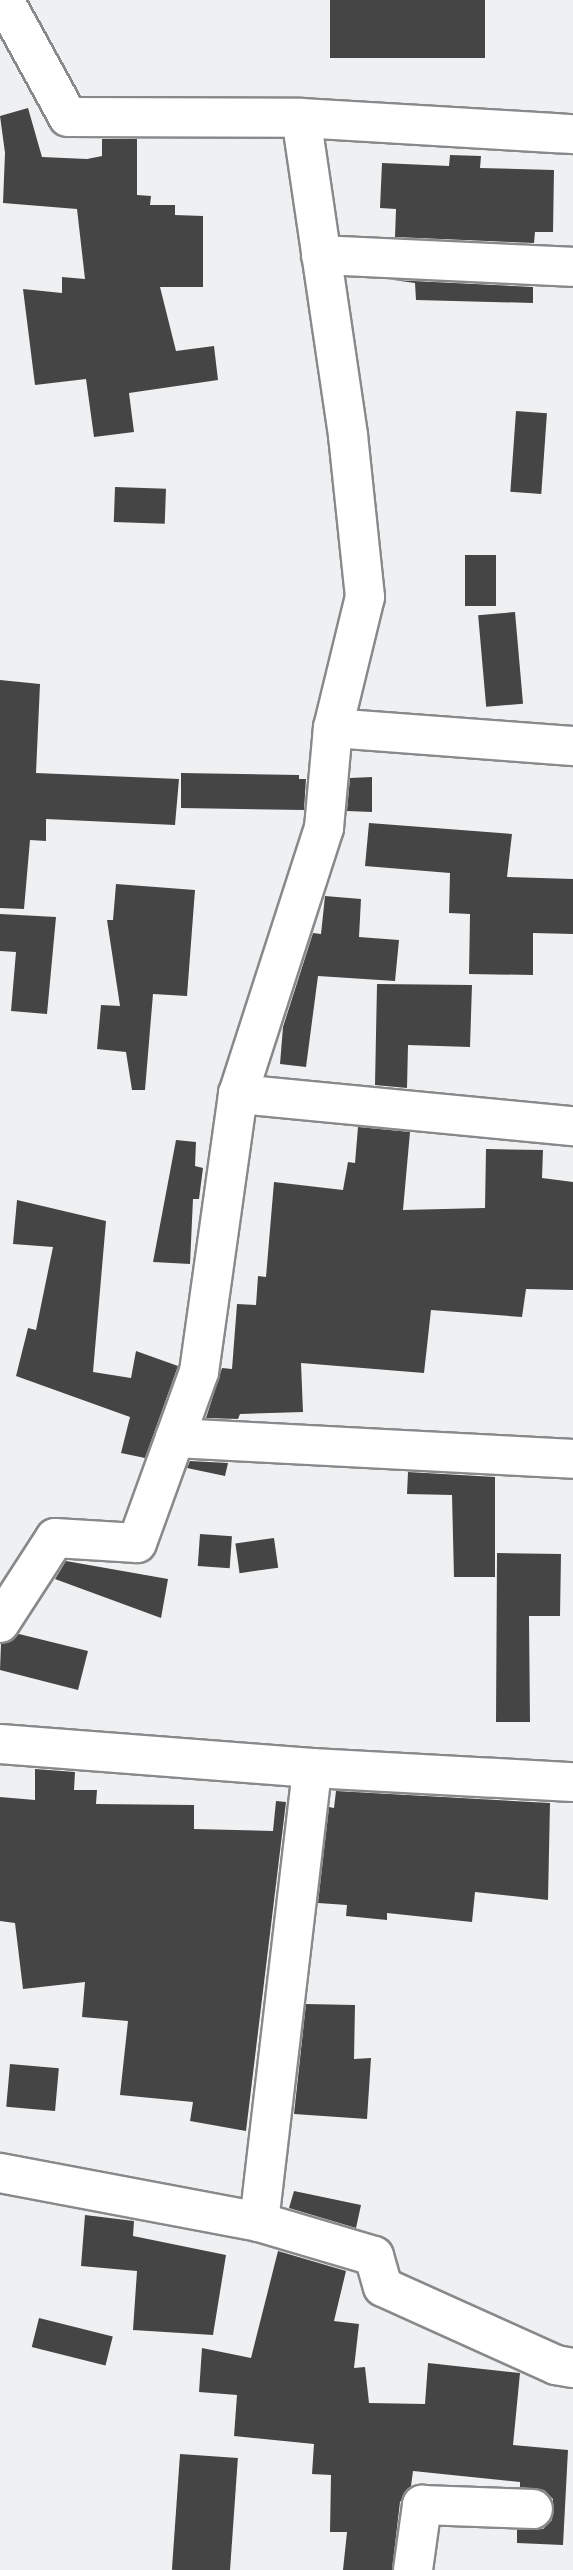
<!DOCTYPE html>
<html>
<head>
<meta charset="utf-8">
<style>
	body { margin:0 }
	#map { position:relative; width:573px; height:2570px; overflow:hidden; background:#eff0f1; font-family:"Source Sans 3",sans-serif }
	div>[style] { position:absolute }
	.building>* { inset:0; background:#464546; transform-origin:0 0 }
	.roads { filter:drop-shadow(2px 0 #88898a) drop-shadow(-2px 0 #88898a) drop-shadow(0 2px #88898a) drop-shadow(0 -2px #88898a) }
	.minor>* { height:38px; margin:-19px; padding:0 19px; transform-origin:19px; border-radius:19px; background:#fff }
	span { translate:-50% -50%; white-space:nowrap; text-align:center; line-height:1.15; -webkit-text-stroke:7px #fff; paint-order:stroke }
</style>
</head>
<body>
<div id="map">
	<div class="building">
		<div style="left:330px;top:0;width:155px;height:58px"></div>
		<div style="clip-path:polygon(28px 108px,42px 157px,87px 159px,102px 156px,102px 139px,137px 139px,137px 195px,151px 196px,150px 205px,175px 205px,175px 215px,203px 216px,203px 287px,160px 287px,176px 351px,214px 346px,218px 380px,129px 393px,134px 432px,94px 437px,86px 379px,35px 385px,23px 289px,62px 293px,62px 277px,85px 279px,77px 209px,3px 203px,5px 153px,0 116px)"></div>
		<div style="clip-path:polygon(450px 155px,481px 156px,480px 168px,554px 170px,553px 232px,535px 232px,534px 243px,395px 237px,396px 209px,380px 208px,382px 163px,449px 166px)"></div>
		<div style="clip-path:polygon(393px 280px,533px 287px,533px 303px,416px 300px,415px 283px)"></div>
		<div style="left:516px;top:411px;width:31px;height:81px;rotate:4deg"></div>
		<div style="left:115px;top:487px;width:51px;height:35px;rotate:2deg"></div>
		<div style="left:465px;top:555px;width:31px;height:51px"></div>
		<div style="left:515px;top:612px;width:92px;height:37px;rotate:85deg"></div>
		<div style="clip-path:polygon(0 680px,40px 684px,36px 773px,179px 779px,175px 825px,46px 819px,46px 841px,30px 840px,24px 909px,0 908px)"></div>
		<div style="clip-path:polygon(181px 773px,299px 775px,299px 779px,306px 779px,304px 810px,181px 808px)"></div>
		<div style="clip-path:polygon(372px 777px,372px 812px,347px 811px,350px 778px)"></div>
		<div style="clip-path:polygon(369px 823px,512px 834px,507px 877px,573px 879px,573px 934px,533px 933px,533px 975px,469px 974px,470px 914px,449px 913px,450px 873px,365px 866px)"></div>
		<div style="clip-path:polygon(116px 884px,195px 890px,187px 996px,153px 994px,145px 1090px,132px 1090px,126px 1052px,97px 1049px,101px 1005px,120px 1006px,107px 920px,113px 920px)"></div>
		<div style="clip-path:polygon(325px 896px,361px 899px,359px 937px,399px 940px,395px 981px,318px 976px,306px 1067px,280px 1064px,283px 1027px,313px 933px,321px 934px)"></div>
		<div style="clip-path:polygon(0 914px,56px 917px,47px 1014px,11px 1011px,16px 952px,0 951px)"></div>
		<div style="clip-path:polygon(377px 984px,472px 985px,470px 1047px,408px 1045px,407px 1088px,375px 1085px)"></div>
		<div style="clip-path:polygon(358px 1127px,410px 1132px,403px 1210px,485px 1208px,486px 1149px,543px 1150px,542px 1178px,573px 1182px,573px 1290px,526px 1289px,522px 1317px,431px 1310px,424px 1373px,301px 1363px,303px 1412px,240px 1414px,238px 1419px,206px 1418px,222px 1368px,232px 1369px,237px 1304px,256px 1305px,258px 1276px,266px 1277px,274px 1182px,343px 1190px,348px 1162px,355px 1163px)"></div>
		<div style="clip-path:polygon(176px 1140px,196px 1142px,195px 1166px,203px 1168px,199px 1199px,193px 1199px,190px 1264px,153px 1262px)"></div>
		<div style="clip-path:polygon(17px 1200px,106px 1221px,93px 1372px,131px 1378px,136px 1351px,178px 1366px,145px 1458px,121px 1453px,130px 1417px,16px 1376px,28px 1328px,36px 1330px,53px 1247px,13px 1244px)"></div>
		<div style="clip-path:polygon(190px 1461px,228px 1463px,225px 1476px,187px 1468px)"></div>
		<div style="clip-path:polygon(408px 1472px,495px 1477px,495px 1577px,454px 1577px,452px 1495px,407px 1494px)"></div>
		<div style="left:200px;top:1534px;width:32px;height:32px;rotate:4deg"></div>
		<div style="left:274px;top:1538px;width:30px;height:39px;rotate:82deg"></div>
		<div style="clip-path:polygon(497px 1553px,561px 1554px,560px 1616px,529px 1616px,530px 1722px,496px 1722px)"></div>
		<div style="clip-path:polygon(66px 1561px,168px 1579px,161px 1618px,55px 1579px)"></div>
		<div style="clip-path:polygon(19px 1634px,88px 1651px,78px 1690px,0 1670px,1px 1644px)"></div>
		<div style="clip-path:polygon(35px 1769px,75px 1772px,74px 1790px,97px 1790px,96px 1804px,194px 1805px,194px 1829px,273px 1831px,276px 1801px,286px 1802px,246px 2131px,190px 2121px,193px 2102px,120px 2095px,128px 2021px,82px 2017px,85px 1982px,23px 1989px,15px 1923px,0 1921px,0 1797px,35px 1800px)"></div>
		<div style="clip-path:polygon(336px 1791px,550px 1803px,548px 1900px,475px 1892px,472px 1922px,387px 1913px,387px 1920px,346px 1916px,347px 1905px,318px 1903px,329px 1807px,334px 1808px)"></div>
		<div style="clip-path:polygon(306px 2004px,355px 2005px,354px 2059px,371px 2058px,367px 2119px,294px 2114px)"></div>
		<div style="left:10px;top:2064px;width:49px;height:43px;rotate:5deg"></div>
		<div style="clip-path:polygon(294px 2191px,361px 2205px,356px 2228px,289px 2208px)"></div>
		<div style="clip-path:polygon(85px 2215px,134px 2221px,133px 2236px,226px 2255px,213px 2335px,133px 2330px,137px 2271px,81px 2266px)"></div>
		<div style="clip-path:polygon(278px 2251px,346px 2271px,334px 2321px,359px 2324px,354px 2368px,365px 2367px,369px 2403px,425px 2404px,428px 2363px,520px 2373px,513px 2445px,568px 2450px,563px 2545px,517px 2543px,517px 2530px,543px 2529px,552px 2520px,553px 2499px,544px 2490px,520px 2487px,520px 2482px,413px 2471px,411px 2486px,400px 2502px,392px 2570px,343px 2570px,347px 2532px,330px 2532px,331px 2475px,312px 2474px,314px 2444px,234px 2436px,237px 2395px,199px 2392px,202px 2348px,251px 2358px)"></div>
		<div style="left:39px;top:2318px;width:76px;height:30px;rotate:14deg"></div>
		<div style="left:180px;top:2454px;width:58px;height:116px;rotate:4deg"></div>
	</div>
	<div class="roads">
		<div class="minor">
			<div style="left:4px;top:0;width:133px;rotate:61.3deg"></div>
			<div style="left:68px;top:117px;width:233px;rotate:0.2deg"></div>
			<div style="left:301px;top:118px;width:272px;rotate:3.4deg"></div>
			<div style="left:321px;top:255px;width:252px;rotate:2.7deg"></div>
			<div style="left:333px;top:728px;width:241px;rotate:4.3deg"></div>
			<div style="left:238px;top:1094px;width:337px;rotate:5.5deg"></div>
			<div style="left:175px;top:1438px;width:399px;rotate:3deg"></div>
			<div style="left:0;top:1623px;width:101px;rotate:-57.1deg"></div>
			<div style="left:55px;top:1538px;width:82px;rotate:3.5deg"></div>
			<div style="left:137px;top:1543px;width:182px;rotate:-70.1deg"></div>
			<div style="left:199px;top:1372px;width:281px;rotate:-82deg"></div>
			<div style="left:238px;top:1094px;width:280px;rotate:-72.1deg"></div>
			<div style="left:324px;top:828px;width:100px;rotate:-84.9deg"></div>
			<div style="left:333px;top:728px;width:135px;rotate:-76.3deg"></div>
			<div style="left:365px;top:597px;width:163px;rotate:-96deg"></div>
			<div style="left:348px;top:435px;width:320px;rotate:-98.4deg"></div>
			<div style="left:0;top:1744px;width:313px;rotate:4.4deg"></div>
			<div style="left:312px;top:1768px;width:261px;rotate:3.1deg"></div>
			<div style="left:0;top:2173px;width:264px;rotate:10.7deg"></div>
			<div style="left:259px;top:2222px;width:120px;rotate:16.5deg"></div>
			<div style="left:374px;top:2256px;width:32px;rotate:74deg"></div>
			<div style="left:383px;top:2287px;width:190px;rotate:24.3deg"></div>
			<div style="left:556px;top:2365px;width:17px;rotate:10deg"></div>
			<div style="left:259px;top:2222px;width:457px;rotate:-83.3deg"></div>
			<div style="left:413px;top:2570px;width:66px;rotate:-82.1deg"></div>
			<div style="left:422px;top:2505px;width:111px;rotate:2.1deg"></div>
		</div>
	</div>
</div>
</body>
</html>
